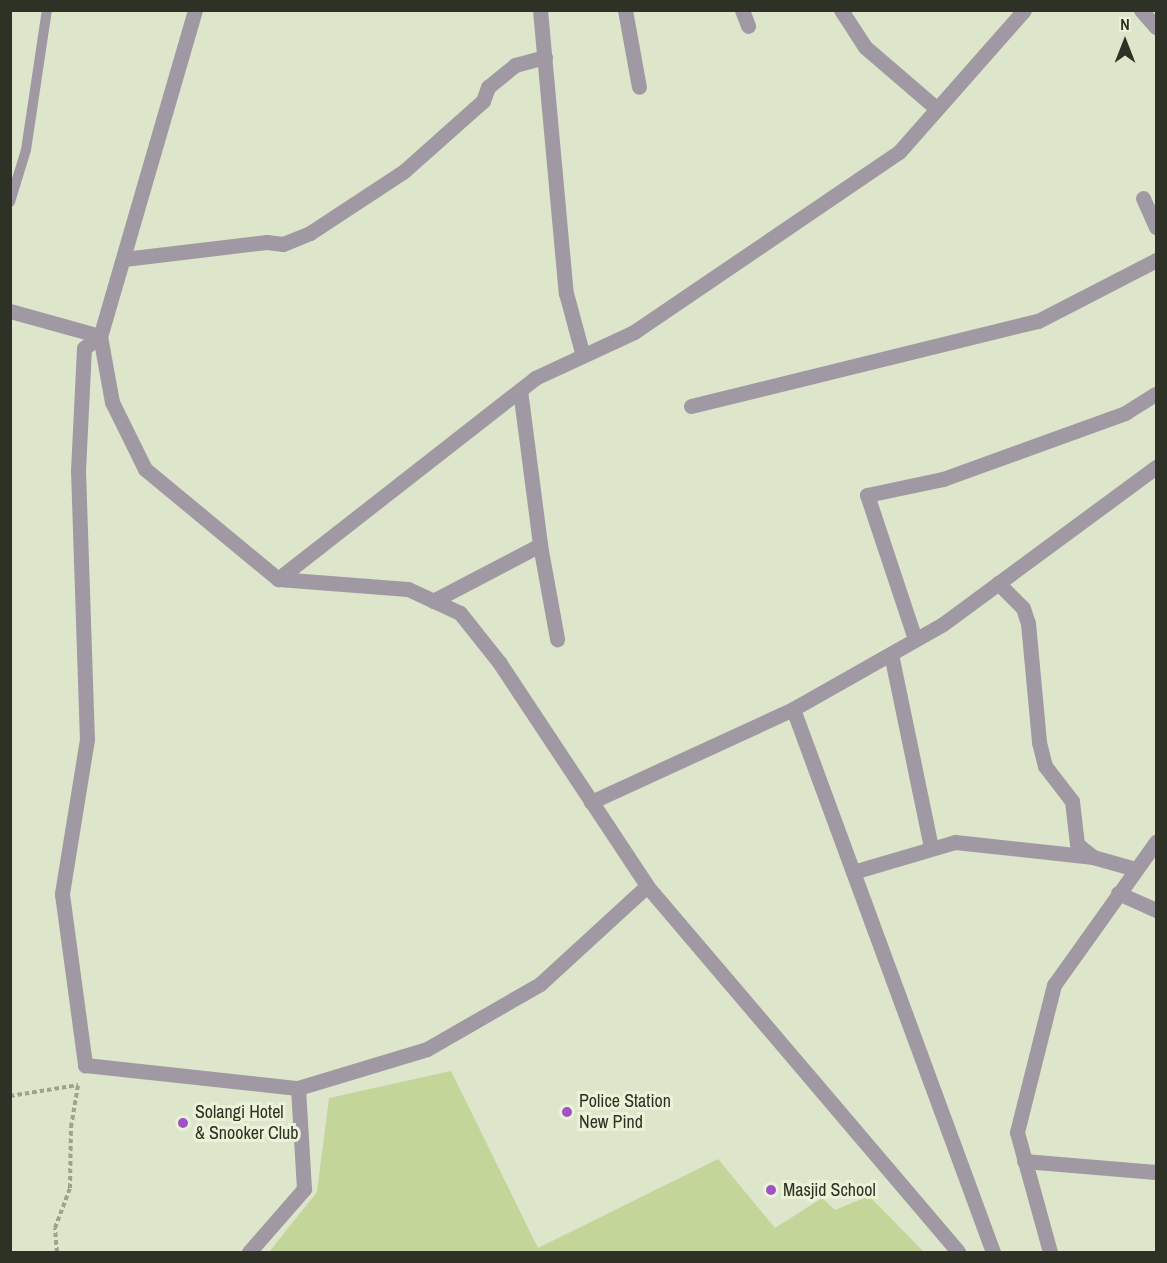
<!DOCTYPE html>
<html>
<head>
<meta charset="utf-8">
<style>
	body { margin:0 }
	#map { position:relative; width:1167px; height:1263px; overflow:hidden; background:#dde6ca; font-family:"Archivo Narrow",sans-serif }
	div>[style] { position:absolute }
	.green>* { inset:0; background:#c4d59a }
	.path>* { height:4px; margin-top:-2px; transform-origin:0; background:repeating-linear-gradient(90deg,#9da48e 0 4.5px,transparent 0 7.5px) }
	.lane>* { height:10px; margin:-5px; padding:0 5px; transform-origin:5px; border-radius:5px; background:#a099a4 }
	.street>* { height:15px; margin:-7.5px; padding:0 7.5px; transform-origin:7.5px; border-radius:7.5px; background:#a099a4 }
	.dots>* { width:16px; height:16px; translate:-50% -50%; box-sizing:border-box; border:3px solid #eaf3d7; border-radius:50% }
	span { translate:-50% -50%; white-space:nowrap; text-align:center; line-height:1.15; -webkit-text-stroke:6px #eaf3d7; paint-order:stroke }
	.poi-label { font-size:18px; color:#2e3126 }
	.left { translate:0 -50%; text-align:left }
	.frame { position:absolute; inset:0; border:12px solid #2e3126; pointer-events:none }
	.north { position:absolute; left:1095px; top:12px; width:60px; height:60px; -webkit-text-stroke:4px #eaf3d7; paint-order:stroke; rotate:0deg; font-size:16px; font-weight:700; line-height:24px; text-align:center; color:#2e3126 }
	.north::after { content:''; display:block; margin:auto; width:21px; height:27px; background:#2e3126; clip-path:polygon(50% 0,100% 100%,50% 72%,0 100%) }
</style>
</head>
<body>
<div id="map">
	<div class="green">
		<div style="clip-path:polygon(451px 1071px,538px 1248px,718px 1159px,775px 1228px,822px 1198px,835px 1210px,869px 1196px,924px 1252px,269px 1252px,317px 1192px,329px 1098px)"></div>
	</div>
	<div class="path">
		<div style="left:10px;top:1096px;width:69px;rotate:-9.2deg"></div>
		<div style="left:57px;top:1252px;width:24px;rotate:-95deg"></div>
		<div style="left:55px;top:1228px;width:43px;rotate:-69.4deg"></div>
		<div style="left:70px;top:1188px;width:61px;rotate:-89.1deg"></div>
		<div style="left:71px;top:1127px;width:43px;rotate:-80.5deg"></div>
	</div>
	<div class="lane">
		<div style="left:10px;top:202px;width:54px;rotate:-72.9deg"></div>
		<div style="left:26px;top:150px;width:142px;rotate:-81.5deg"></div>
	</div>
	<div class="street">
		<div style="left:195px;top:10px;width:340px;rotate:106.2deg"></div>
		<div style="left:100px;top:336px;width:20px;rotate:143deg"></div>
		<div style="left:84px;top:348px;width:122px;rotate:92.8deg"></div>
		<div style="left:78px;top:470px;width:269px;rotate:88.1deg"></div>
		<div style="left:87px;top:739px;width:157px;rotate:99.2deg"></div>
		<div style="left:62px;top:894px;width:173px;rotate:82.3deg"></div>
		<div style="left:85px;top:1065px;width:214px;rotate:6.2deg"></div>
		<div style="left:540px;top:10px;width:284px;rotate:84.8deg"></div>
		<div style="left:566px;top:293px;width:65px;rotate:74.9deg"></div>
		<div style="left:625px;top:10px;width:78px;rotate:79.7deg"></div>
		<div style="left:742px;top:10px;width:17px;rotate:69deg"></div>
		<div style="left:841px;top:10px;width:44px;rotate:57deg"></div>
		<div style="left:865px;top:47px;width:94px;rotate:40.7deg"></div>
		<div style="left:1141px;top:10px;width:23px;rotate:49deg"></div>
		<div style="left:1143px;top:198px;width:32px;rotate:66deg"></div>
		<div style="left:124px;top:259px;width:144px;rotate:-6.8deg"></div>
		<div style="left:267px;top:242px;width:16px;rotate:7deg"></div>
		<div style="left:283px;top:244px;width:29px;rotate:-22deg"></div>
		<div style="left:310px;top:233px;width:111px;rotate:-33.3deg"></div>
		<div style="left:403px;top:172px;width:107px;rotate:-41.6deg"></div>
		<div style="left:483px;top:101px;width:15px;rotate:-70deg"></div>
		<div style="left:488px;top:87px;width:35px;rotate:-39deg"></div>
		<div style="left:515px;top:65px;width:31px;rotate:-15deg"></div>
		<div style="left:10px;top:311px;width:93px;rotate:15.5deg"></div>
		<div style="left:100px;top:336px;width:67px;rotate:79.7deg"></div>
		<div style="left:112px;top:402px;width:75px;rotate:63.8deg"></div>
		<div style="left:145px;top:469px;width:173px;rotate:39.6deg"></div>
		<div style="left:278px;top:579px;width:130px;rotate:4.4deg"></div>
		<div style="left:408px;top:589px;width:57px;rotate:24.8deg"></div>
		<div style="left:460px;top:613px;width:63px;rotate:51.5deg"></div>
		<div style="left:499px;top:662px;width:268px;rotate:56.5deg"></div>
		<div style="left:647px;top:886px;width:480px;rotate:49.6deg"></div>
		<div style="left:520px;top:390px;width:156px;rotate:82.6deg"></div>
		<div style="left:540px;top:545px;width:96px;rotate:79.7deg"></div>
		<div style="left:691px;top:406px;width:357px;rotate:-13.8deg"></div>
		<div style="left:1038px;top:321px;width:133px;rotate:-27.3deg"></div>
		<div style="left:278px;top:579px;width:326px;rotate:-38deg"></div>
		<div style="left:535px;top:378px;width:109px;rotate:-24.9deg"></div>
		<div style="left:634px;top:332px;width:320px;rotate:-34.2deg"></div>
		<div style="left:899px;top:152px;width:189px;rotate:-48.6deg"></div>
		<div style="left:998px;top:583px;width:35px;rotate:45deg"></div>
		<div style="left:1023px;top:608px;width:16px;rotate:72deg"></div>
		<div style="left:1028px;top:623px;width:120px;rotate:84.7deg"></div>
		<div style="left:1039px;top:742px;width:25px;rotate:76deg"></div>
		<div style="left:1045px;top:766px;width:44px;rotate:52.4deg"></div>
		<div style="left:1072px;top:801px;width:43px;rotate:83.4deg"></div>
		<div style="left:1077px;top:844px;width:21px;rotate:39deg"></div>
		<div style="left:1093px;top:857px;width:44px;rotate:15.9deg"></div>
		<div style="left:433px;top:601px;width:121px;rotate:-27.6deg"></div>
		<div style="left:915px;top:639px;width:152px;rotate:-108.4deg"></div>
		<div style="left:867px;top:495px;width:78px;rotate:-11.9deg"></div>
		<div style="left:943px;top:479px;width:194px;rotate:-19.9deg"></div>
		<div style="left:1125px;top:413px;width:36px;rotate:-32deg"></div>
		<div style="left:891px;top:654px;width:197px;rotate:78.3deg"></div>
		<div style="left:793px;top:709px;width:579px;rotate:69.78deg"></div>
		<div style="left:591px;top:802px;width:222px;rotate:-24.7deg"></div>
		<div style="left:793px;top:709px;width:172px;rotate:-29.5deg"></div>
		<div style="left:943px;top:624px;width:265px;rotate:-36.4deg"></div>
		<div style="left:853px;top:872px;width:106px;rotate:-16.4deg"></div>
		<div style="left:955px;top:842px;width:139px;rotate:6.2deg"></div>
		<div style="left:1118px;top:893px;width:42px;rotate:24.1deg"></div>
		<div style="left:1024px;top:1161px;width:132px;rotate:4.8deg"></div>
		<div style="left:249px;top:1252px;width:84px;rotate:-48.9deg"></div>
		<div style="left:304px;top:1189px;width:101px;rotate:-93.4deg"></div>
		<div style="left:298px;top:1088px;width:135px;rotate:-16.8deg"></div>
		<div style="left:427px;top:1049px;width:130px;rotate:-29.9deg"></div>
		<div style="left:540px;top:984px;width:145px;rotate:-42.5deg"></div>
		<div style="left:1050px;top:1252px;width:124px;rotate:-105.4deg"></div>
		<div style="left:1017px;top:1132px;width:152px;rotate:-75.9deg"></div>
		<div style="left:1054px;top:985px;width:176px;rotate:-54.5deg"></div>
	</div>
	<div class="dots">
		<div style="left:567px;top:1112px;background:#9f53c5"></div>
		<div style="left:183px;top:1123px;background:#9f53c5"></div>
		<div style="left:771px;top:1190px;background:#9f53c5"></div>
	</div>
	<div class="poi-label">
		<span class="left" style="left:579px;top:1112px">Police Station<br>New Pind</span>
		<span class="left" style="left:195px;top:1123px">Solangi Hotel<br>&amp; Snooker Club</span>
		<span class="left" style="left:783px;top:1190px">Masjid School</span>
	</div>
	<div class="frame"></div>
	<div class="north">N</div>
</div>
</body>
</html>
